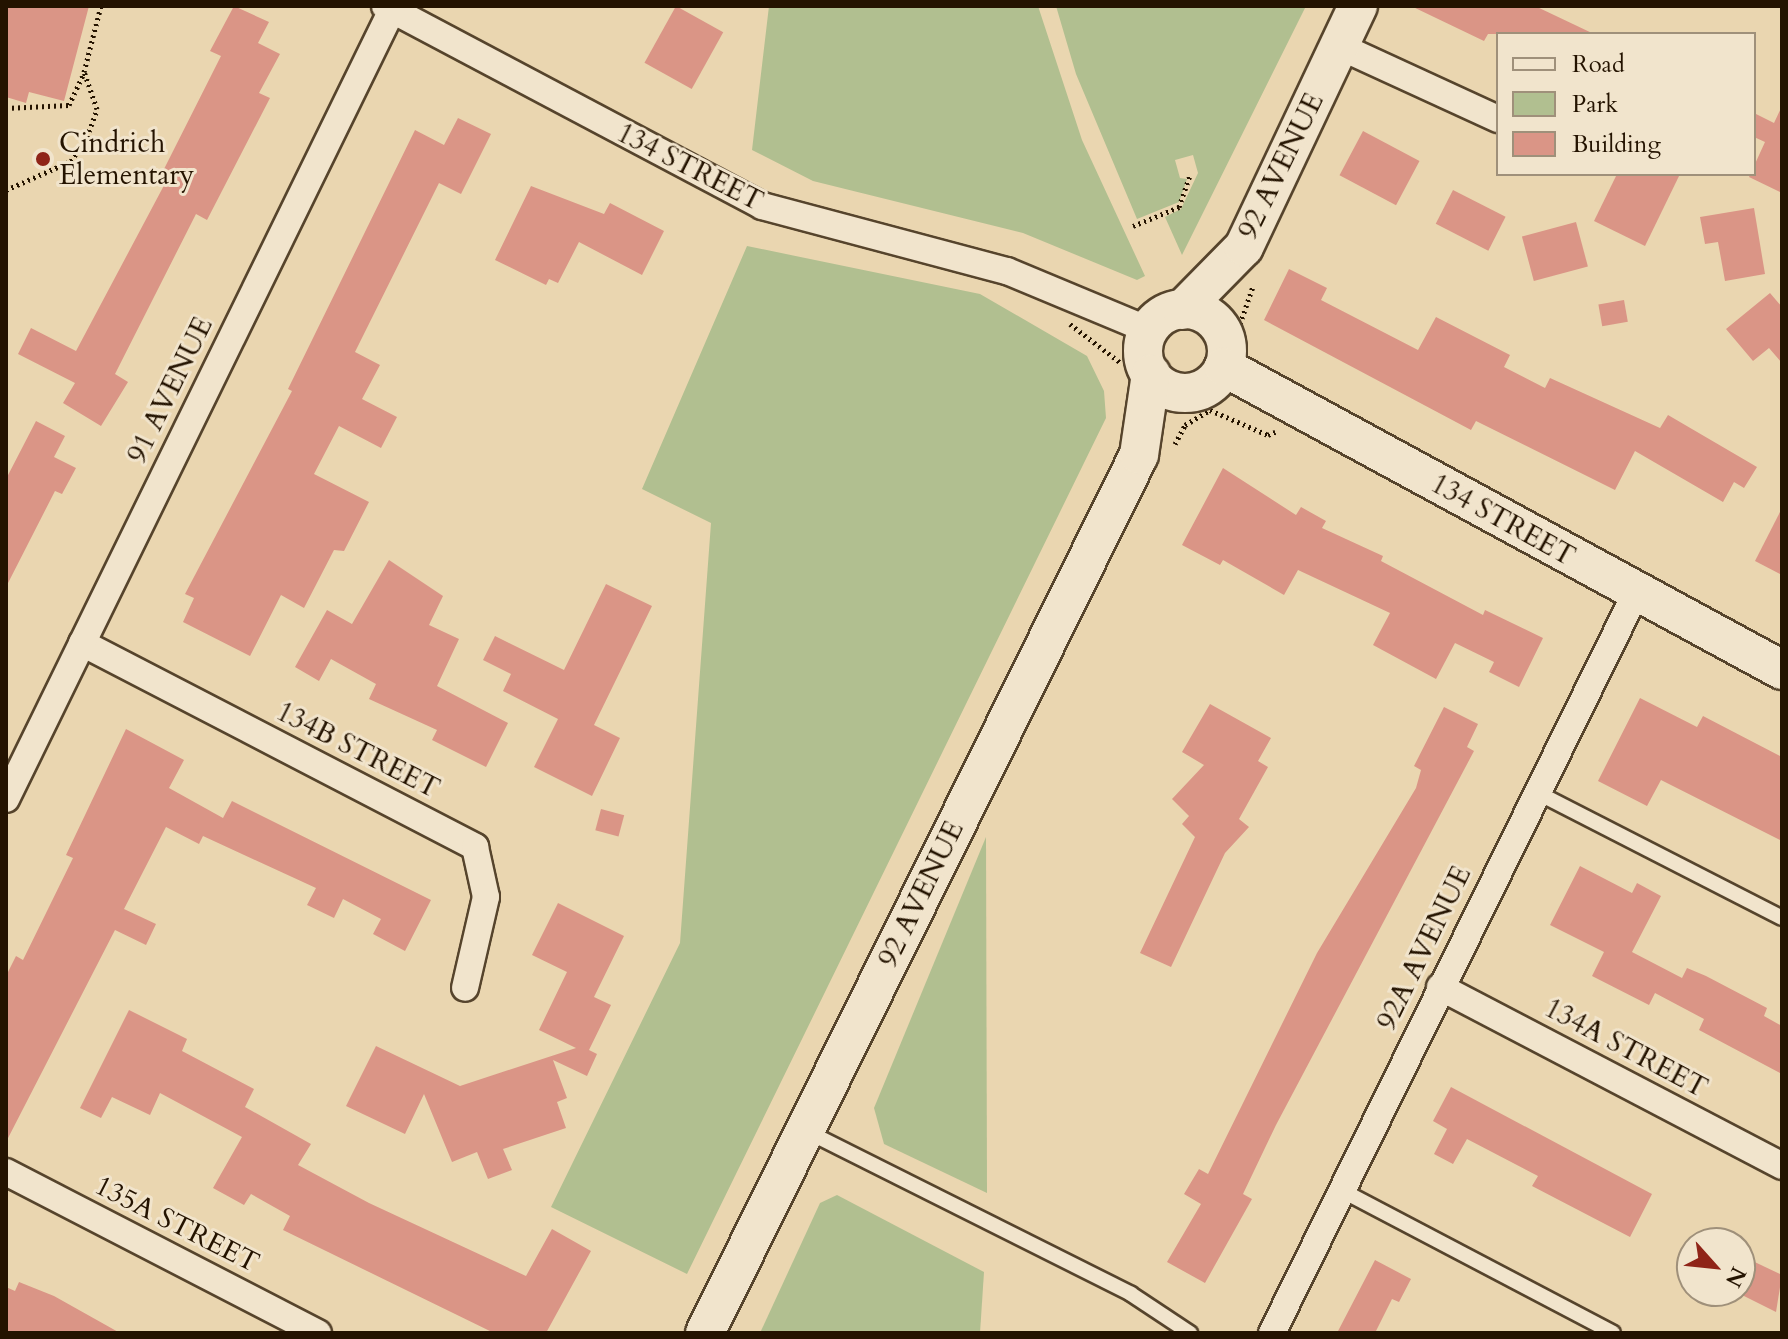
<!DOCTYPE html>
<html>
<head>
<meta charset="utf-8">
<style>
	body { margin:0 }
	#map { position:relative; width:1788px; height:1339px; overflow:hidden; background:#ead6b0; font-family:Cardo,serif }
	div>[style] { position:absolute }
	.green>* { inset:0; background:#b1bf90 }
	.building>* { inset:0; background:#da9586; transform-origin:0 0 }
	.path>* { height:5px; margin-top:-2.5px; transform-origin:0; background:repeating-linear-gradient(90deg,#241300 0 2px,transparent 0 6px) }
	.roads { filter:drop-shadow(2px 0 #56442c) drop-shadow(-2px 0 #56442c) drop-shadow(0 2px #56442c) drop-shadow(0 -2px #56442c) }
	.lane>* { height:14px; margin:-7px; padding:0 7px; transform-origin:7px; border-radius:7px; background:#f1e4cc }
	.street>* { height:26px; margin:-13px; padding:0 13px; transform-origin:13px; border-radius:13px; background:#f1e4cc }
	.secondary>* { height:38px; margin:-19px; padding:0 19px; transform-origin:19px; border-radius:19px; background:#f1e4cc }
	.secondary>.ring { margin:-19px; padding:0; box-sizing:content-box; background:none; border:38px solid #f1e4cc; border-radius:50% }
	.dots>* { width:22px; height:22px; translate:-50% -50%; box-sizing:border-box; border:4px solid #f1e4cc; border-radius:50% }
	span { translate:-50% -50%; white-space:nowrap; text-align:center; line-height:1.15; -webkit-text-stroke:6px #f1e4cc; paint-order:stroke }
	.poi-label { font-size:28px; color:#241300 }
	.left { translate:0 -50%; text-align:left }
	.street-label { font-size:28px; color:#241300 }
	.frame { position:absolute; inset:0; border:8px solid #241300; pointer-events:none }
	.legend { position:absolute; left:1496px; top:32px; width:260px; height:144px; box-sizing:border-box; background:#f1e4cc; border:2px solid #9f907a; margin:0; padding:10px 14px; list-style:none; font-size:24px; color:#241300 }
	.legend li { display:flex; align-items:center; gap:16px; height:40px }
	.legend b { width:40px; border:2px solid #9f907a }
	.north { position:absolute; left:1676px; top:1227px; width:80px; height:80px; box-sizing:border-box; background:#f1e4cc; border:2px solid #9f907a; border-radius:50%; rotate:117deg; font-size:22px; font-weight:700; line-height:32px; text-align:center; color:#241300 }
	.north::after { content:''; display:block; margin:auto; width:28px; height:36px; background:#8f2418; clip-path:polygon(50% 0,100% 100%,50% 72%,0 100%) }
</style>
</head>
<body>
<div id="map">
	<div class="green">
		<div style="clip-path:polygon(769px 6px,1038px 6px,1082px 140px,1145px 276px,1137px 280px,1023px 233px,813px 181px,752px 150px)"></div>
		<div style="clip-path:polygon(1056px 6px,1306px 6px,1182px 255px,1165px 217px,1181px 209px,1198px 173px,1193px 155px,1175px 160px,1180px 178px,1187px 179px,1179px 202px,1137px 219px,1076px 74px)"></div>
		<div style="clip-path:polygon(747px 246px,980px 294px,1087px 356px,1104px 391px,1106px 418px,687px 1274px,551px 1207px,680px 943px,711px 523px,642px 489px)"></div>
		<div style="clip-path:polygon(986px 837px,987px 1193px,884px 1144px,874px 1108px)"></div>
		<div style="clip-path:polygon(837px 1195px,984px 1272px,980px 1333px,760px 1333px,820px 1203px)"></div>
	</div>
	<div class="building">
		<div style="clip-path:polygon(6px 6px,89px 6px,64px 101px,29px 92px,26px 103px,6px 97px)"></div>
		<div style="clip-path:polygon(234px 6px,269px 22px,258px 43px,280px 54px,259px 93px,270px 98px,207px 220px,196px 214px,115px 374px,128px 382px,101px 426px,63px 403px,75px 383px,18px 354px,31px 328px,76px 351px,169px 176px,162px 173px,221px 56px,210px 51px)"></div>
		<div style="left:676px;top:6px;width:54px;height:65px;rotate:29deg"></div>
		<div style="clip-path:polygon(1411px 6px,1535px 6px,1594px 34px,1488px 34px,1484px 41px)"></div>
		<div style="clip-path:polygon(1782px 106px,1782px 193px,1749px 177px,1765px 142px,1754px 137px,1754px 113px,1774px 123px)"></div>
		<div style="clip-path:polygon(458px 118px,491px 134px,461px 194px,439px 183px,355px 352px,380px 365px,362px 399px,397px 417px,381px 448px,339px 426px,314px 474px,369px 502px,344px 551px,334px 550px,304px 608px,281px 595px,250px 656px,183px 622px,194px 598px,185px 594px,292px 391px,288px 389px,415px 130px,444px 145px)"></div>
		<div style="left:1363px;top:131px;width:64px;height:50px;rotate:28deg"></div>
		<div style="clip-path:polygon(1617px 174px,1680px 174px,1645px 246px,1594px 221px)"></div>
		<div style="clip-path:polygon(531px 186px,604px 214px,610px 203px,664px 231px,642px 275px,579px 242px,558px 283px,549px 279px,546px 285px,495px 260px)"></div>
		<div style="left:1453px;top:190px;width:59px;height:38px;rotate:27deg"></div>
		<div style="clip-path:polygon(1754px 208px,1765px 274px,1725px 281px,1718px 242px,1705px 244px,1700px 217px)"></div>
		<div style="left:1576px;top:222px;width:46px;height:56px;rotate:75deg"></div>
		<div style="clip-path:polygon(1289px 269px,1327px 288px,1321px 300px,1418px 350px,1436px 317px,1510px 355px,1504px 367px,1545px 388px,1550px 378px,1660px 428px,1668px 415px,1757px 467px,1744px 488px,1734px 482px,1723px 502px,1635px 451px,1615px 490px,1476px 421px,1471px 430px,1264px 320px)"></div>
		<div style="clip-path:polygon(1770px 293px,1782px 307px,1782px 363px,1769px 348px,1753px 361px,1726px 329px)"></div>
		<div style="left:1624px;top:300px;width:22px;height:26px;rotate:80deg"></div>
		<div style="clip-path:polygon(36px 421px,65px 436px,54px 457px,76px 468px,62px 494px,55px 491px,6px 587px,6px 479px)"></div>
		<div style="clip-path:polygon(1223px 468px,1296px 515px,1301px 507px,1326px 521px,1322px 528px,1383px 556px,1381px 561px,1483px 615px,1485px 610px,1543px 638px,1519px 687px,1489px 672px,1494px 662px,1455px 643px,1436px 679px,1373px 645px,1390px 613px,1298px 570px,1284px 595px,1223px 560px,1220px 565px,1182px 545px)"></div>
		<div style="clip-path:polygon(1782px 508px,1782px 575px,1755px 561px)"></div>
		<div style="clip-path:polygon(389px 560px,443px 596px,429px 625px,459px 639px,437px 686px,508px 723px,486px 767px,432px 740px,437px 730px,369px 699px,376px 684px,331px 659px,319px 681px,295px 667px,327px 610px,352px 624px)"></div>
		<div style="clip-path:polygon(606px 584px,652px 606px,594px 725px,620px 738px,592px 796px,534px 767px,558px 719px,503px 691px,511px 674px,483px 660px,495px 636px,564px 670px)"></div>
		<div style="clip-path:polygon(1640px 698px,1697px 727px,1703px 716px,1782px 757px,1782px 841px,1661px 780px,1647px 806px,1598px 781px)"></div>
		<div style="clip-path:polygon(1210px 704px,1271px 738px,1258px 761px,1268px 767px,1239px 819px,1249px 827px,1225px 853px,1171px 967px,1140px 953px,1195px 837px,1182px 824px,1189px 816px,1172px 799px,1204px 765px,1182px 752px)"></div>
		<div style="clip-path:polygon(1444px 707px,1478px 724px,1467px 747px,1474px 751px,1276px 1125px,1243px 1194px,1252px 1199px,1205px 1283px,1167px 1262px,1201px 1204px,1184px 1194px,1199px 1169px,1208px 1174px,1317px 953px,1416px 788px,1421px 770px,1414px 766px)"></div>
		<div style="clip-path:polygon(126px 729px,184px 760px,169px 788px,223px 818px,232px 801px,431px 900px,405px 951px,373px 934px,381px 919px,343px 899px,334px 918px,307px 905px,316px 888px,203px 836px,199px 844px,166px 827px,124px 909px,156px 924px,146px 945px,115px 930px,6px 1142px,6px 976px,16px 956px,23px 960px,73px 858px,66px 855px)"></div>
		<div style="left:601px;top:809px;width:24px;height:22px;rotate:15deg"></div>
		<div style="clip-path:polygon(1580px 866px,1632px 893px,1637px 883px,1661px 896px,1632px 952px,1682px 978px,1687px 968px,1706px 976px,1767px 1008px,1764px 1016px,1782px 1026px,1782px 1074px,1699px 1030px,1704px 1019px,1655px 993px,1649px 1005px,1592px 976px,1604px 952px,1550px 925px)"></div>
		<div style="clip-path:polygon(558px 903px,624px 936px,594px 997px,611px 1005px,589px 1050px,597px 1054px,587px 1076px,553px 1060px,567px 1098px,557px 1102px,566px 1128px,503px 1149px,512px 1170px,488px 1179px,477px 1152px,452px 1162px,424px 1094px,405px 1134px,346px 1106px,376px 1046px,460px 1086px,576px 1048px,539px 1030px,567px 972px,532px 955px)"></div>
		<div style="clip-path:polygon(129px 1010px,187px 1039px,182px 1051px,254px 1089px,245px 1107px,311px 1144px,298px 1165px,369px 1203px,526px 1276px,552px 1229px,591px 1251px,546px 1333px,494px 1333px,283px 1230px,290px 1216px,251px 1194px,244px 1205px,213px 1188px,242px 1137px,160px 1093px,150px 1115px,112px 1097px,101px 1118px,80px 1108px)"></div>
		<div style="clip-path:polygon(1451px 1087px,1652px 1194px,1630px 1237px,1532px 1186px,1538px 1176px,1467px 1139px,1453px 1164px,1434px 1154px,1447px 1129px,1433px 1121px)"></div>
		<div style="clip-path:polygon(1740px 1255px,1782px 1275px,1776px 1312px,1740px 1294px)"></div>
		<div style="clip-path:polygon(1375px 1260px,1411px 1279px,1399px 1302px,1392px 1299px,1375px 1333px,1337px 1333px)"></div>
		<div style="clip-path:polygon(19px 1282px,54px 1296px,120px 1333px,6px 1333px,6px 1287px,15px 1291px)"></div>
	</div>
	<div class="path">
		<div style="left:6px;top:108px;width:63px;rotate:-2.7deg"></div>
		<div style="left:69px;top:105px;width:35px;rotate:-65deg"></div>
		<div style="left:6px;top:190px;width:71px;rotate:-24deg"></div>
		<div style="left:71px;top:161px;width:29px;rotate:-56deg"></div>
		<div style="left:87px;top:137px;width:30px;rotate:-70deg"></div>
		<div style="left:97px;top:109px;width:39px;rotate:-109deg"></div>
		<div style="left:84px;top:72px;width:68px;rotate:-75.6deg"></div>
		<div style="left:1133px;top:226px;width:50px;rotate:-22.4deg"></div>
		<div style="left:1179px;top:207px;width:34px;rotate:-71deg"></div>
		<div style="left:1070px;top:324px;width:64px;rotate:37.4deg"></div>
		<div style="left:1243px;top:342px;width:18px;rotate:-99deg"></div>
		<div style="left:1240px;top:324px;width:39px;rotate:-71deg"></div>
		<div style="left:1175px;top:444px;width:21px;rotate:-62deg"></div>
		<div style="left:1185px;top:425px;width:29px;rotate:-31deg"></div>
		<div style="left:1210px;top:410px;width:63px;rotate:23.3deg"></div>
		<div style="left:1268px;top:435px;width:8px;rotate:-23deg"></div>
	</div>
	<div class="roads">
		<div class="lane">
			<div style="left:1536px;top:792px;width:276px;rotate:27.1deg"></div>
			<div style="left:808px;top:1132px;width:361px;rotate:26.6deg"></div>
			<div style="left:1131px;top:1294px;width:71px;rotate:33.5deg"></div>
			<div style="left:1341px;top:1190px;width:307px;rotate:27.7deg"></div>
		</div>
		<div class="street">
			<div style="left:385px;top:6px;width:427px;rotate:27.9deg"></div>
			<div style="left:762px;top:206px;width:253px;rotate:14.9deg"></div>
			<div style="left:1007px;top:271px;width:154px;rotate:22.6deg"></div>
			<div style="left:1339px;top:46px;width:175px;rotate:24.7deg"></div>
			<div style="left:82px;top:643px;width:443px;rotate:27.4deg"></div>
			<div style="left:475px;top:847px;width:51px;rotate:77.6deg"></div>
			<div style="left:486px;top:897px;width:93px;rotate:103deg"></div>
			<div style="left:6px;top:799px;width:878px;rotate:-63.93deg"></div>
			<div style="left:1440px;top:987px;width:386px;rotate:27.6deg"></div>
			<div style="left:6px;top:1172px;width:351px;rotate:27.3deg"></div>
			<div style="left:1272px;top:1333px;width:825px;rotate:-63.81deg"></div>
		</div>
		<div class="secondary">
			<div class="ring" style="left:1143px;top:309px;width:46px;height:46px"></div>
			<div style="left:1182px;top:310px;width:88px;rotate:-45.5deg"></div>
			<div style="left:1244px;top:247px;width:267px;rotate:-64.7deg"></div>
			<div style="left:1224px;top:367px;width:635px;rotate:28.5deg"></div>
			<div style="left:705px;top:1333px;width:979px;rotate:-63.7deg"></div>
			<div style="left:1139px;top:455px;width:82px;rotate:-81.6deg"></div>
		</div>
	</div>
	<div class="dots">
		<div style="left:43px;top:159px;background:#8f2418"></div>
	</div>
	<div class="poi-label">
		<span class="left" style="left:59px;top:159px">Cindrich<br>Elementary</span>
	</div>
	<div class="street-label">
		<span style="left:1281px;top:166px;rotate:-64deg">92 AVENUE</span>
		<span style="left:690px;top:167px;rotate:27deg">134 STREET</span>
		<span style="left:170px;top:390px;rotate:-64deg">91 AVENUE</span>
		<span style="left:1503px;top:520px;rotate:29deg">134 STREET</span>
		<span style="left:358px;top:750px;rotate:27deg">134B STREET</span>
		<span style="left:921px;top:894px;rotate:-64deg">92 AVENUE</span>
		<span style="left:1424px;top:948px;rotate:-64deg">92A AVENUE</span>
		<span style="left:1626px;top:1048px;rotate:28deg">134A STREET</span>
		<span style="left:177px;top:1224px;rotate:27deg">135A STREET</span>
	</div>
	<div class="frame"></div>
	<ul class="legend">
	<li><b style="height:10px;background:#f1e4cc"></b>Road</li>
	<li><b style="height:22px;background:#b1bf90"></b>Park</li>
	<li><b style="height:22px;background:#da9586"></b>Building</li>
	</ul>
	<div class="north">N</div>
</div>
</body>
</html>
